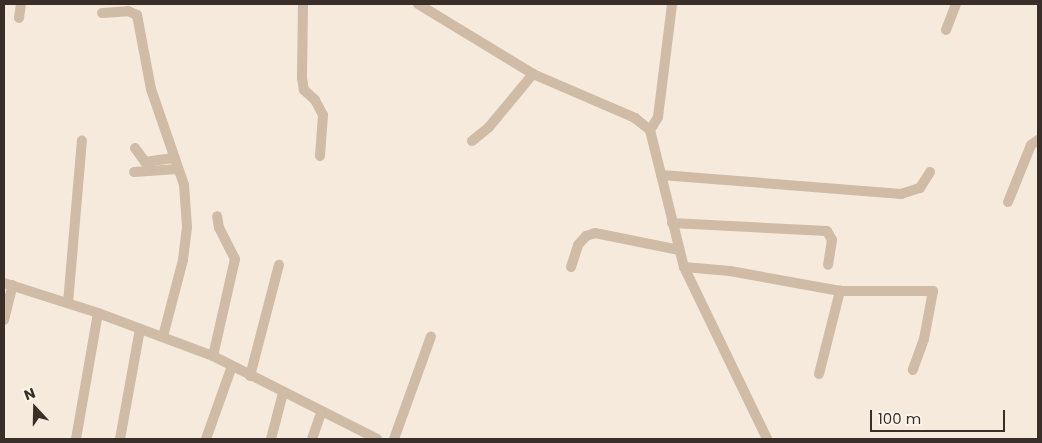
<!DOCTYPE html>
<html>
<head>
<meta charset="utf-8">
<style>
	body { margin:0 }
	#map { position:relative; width:1042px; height:443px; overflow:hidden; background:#f5eadc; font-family:Poppins,sans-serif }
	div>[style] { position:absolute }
	.street>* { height:10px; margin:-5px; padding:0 5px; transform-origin:5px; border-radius:5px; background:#cfbba6 }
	span { translate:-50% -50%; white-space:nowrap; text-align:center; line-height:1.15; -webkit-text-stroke:4.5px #fcf4e9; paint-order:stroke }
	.frame { position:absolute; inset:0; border:5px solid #3a2f28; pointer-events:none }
	.north { position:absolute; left:10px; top:383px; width:50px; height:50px; -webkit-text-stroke:4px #fcf4e9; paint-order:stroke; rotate:339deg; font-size:14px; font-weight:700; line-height:20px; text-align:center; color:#3a2f28 }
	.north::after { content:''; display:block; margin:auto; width:18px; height:22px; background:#3a2f28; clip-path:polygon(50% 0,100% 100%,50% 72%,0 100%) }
	.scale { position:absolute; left:870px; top:410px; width:135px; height:22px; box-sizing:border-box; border:2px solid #3a2f28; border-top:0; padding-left:6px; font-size:15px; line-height:18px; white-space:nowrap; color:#3a2f28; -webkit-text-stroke:4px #fcf4e9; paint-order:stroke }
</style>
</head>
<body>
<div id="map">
	<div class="street">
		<div style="left:303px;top:4px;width:74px;rotate:90.8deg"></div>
		<div style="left:302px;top:78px;width:12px;rotate:81deg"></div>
		<div style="left:304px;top:90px;width:15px;rotate:42deg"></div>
		<div style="left:315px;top:100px;width:17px;rotate:62deg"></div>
		<div style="left:323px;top:115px;width:41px;rotate:94.2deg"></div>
		<div style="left:418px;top:4px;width:135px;rotate:31.3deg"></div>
		<div style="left:533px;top:74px;width:111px;rotate:23.3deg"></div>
		<div style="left:635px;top:118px;width:19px;rotate:39deg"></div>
		<div style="left:650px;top:130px;width:141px;rotate:76.1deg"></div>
		<div style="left:684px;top:267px;width:191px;rotate:64.2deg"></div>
		<div style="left:102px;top:13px;width:26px;rotate:-4deg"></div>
		<div style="left:128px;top:11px;width:10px;rotate:24deg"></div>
		<div style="left:137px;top:15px;width:75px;rotate:79.3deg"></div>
		<div style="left:151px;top:89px;width:102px;rotate:71deg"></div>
		<div style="left:184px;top:185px;width:42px;rotate:85.9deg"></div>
		<div style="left:187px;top:227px;width:33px;rotate:97deg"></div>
		<div style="left:183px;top:260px;width:79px;rotate:104.7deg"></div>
		<div style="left:19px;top:18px;width:14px;rotate:-82deg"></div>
		<div style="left:946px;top:30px;width:28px;rotate:-69deg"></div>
		<div style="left:650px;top:130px;width:15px;rotate:-58deg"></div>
		<div style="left:658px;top:117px;width:114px;rotate:-82.9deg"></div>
		<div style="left:472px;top:141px;width:22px;rotate:-39deg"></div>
		<div style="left:489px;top:127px;width:69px;rotate:-50.3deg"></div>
		<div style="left:135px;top:148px;width:17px;rotate:54deg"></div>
		<div style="left:145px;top:162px;width:30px;rotate:-8deg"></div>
		<div style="left:134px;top:172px;width:44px;rotate:-3.9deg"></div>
		<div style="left:661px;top:175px;width:241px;rotate:4.5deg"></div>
		<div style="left:901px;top:194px;width:20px;rotate:-18deg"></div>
		<div style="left:920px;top:188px;width:19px;rotate:-58deg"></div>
		<div style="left:1008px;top:202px;width:61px;rotate:-68deg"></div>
		<div style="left:1031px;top:145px;width:9px;rotate:-36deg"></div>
		<div style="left:672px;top:223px;width:155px;rotate:3deg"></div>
		<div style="left:827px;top:231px;width:10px;rotate:61deg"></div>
		<div style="left:832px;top:240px;width:25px;rotate:99deg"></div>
		<div style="left:571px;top:267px;width:23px;rotate:-72deg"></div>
		<div style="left:578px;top:245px;width:12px;rotate:-48deg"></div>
		<div style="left:586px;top:236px;width:9px;rotate:-18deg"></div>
		<div style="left:595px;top:233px;width:86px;rotate:11.4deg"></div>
		<div style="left:684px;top:267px;width:46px;rotate:5deg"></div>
		<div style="left:730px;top:271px;width:112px;rotate:10.3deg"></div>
		<div style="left:840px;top:291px;width:93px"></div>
		<div style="left:933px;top:291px;width:49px;rotate:100.6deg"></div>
		<div style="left:924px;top:339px;width:33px;rotate:110deg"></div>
		<div style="left:4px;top:283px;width:99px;rotate:17.7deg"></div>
		<div style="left:98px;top:313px;width:123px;rotate:20.5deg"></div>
		<div style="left:213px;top:356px;width:184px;rotate:26.8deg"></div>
		<div style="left:68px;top:303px;width:163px;rotate:-85.1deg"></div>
		<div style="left:4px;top:320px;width:36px;rotate:-76deg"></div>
		<div style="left:213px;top:356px;width:99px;rotate:-77.2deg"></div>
		<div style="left:235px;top:259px;width:35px;rotate:-117deg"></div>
		<div style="left:219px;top:228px;width:12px;rotate:-99deg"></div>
		<div style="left:819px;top:374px;width:86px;rotate:-75.8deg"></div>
		<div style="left:250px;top:376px;width:115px;rotate:-75.4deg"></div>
		<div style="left:76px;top:439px;width:128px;rotate:-80.1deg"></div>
		<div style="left:120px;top:439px;width:112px;rotate:-79.7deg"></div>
		<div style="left:206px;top:439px;width:77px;rotate:-70.4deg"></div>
		<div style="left:271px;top:439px;width:48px;rotate:-75.4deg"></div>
		<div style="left:312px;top:439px;width:28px;rotate:-71deg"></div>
		<div style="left:394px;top:439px;width:109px;rotate:-70.2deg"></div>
	</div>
	<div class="frame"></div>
	<div class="north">N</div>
	<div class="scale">100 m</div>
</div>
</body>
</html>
